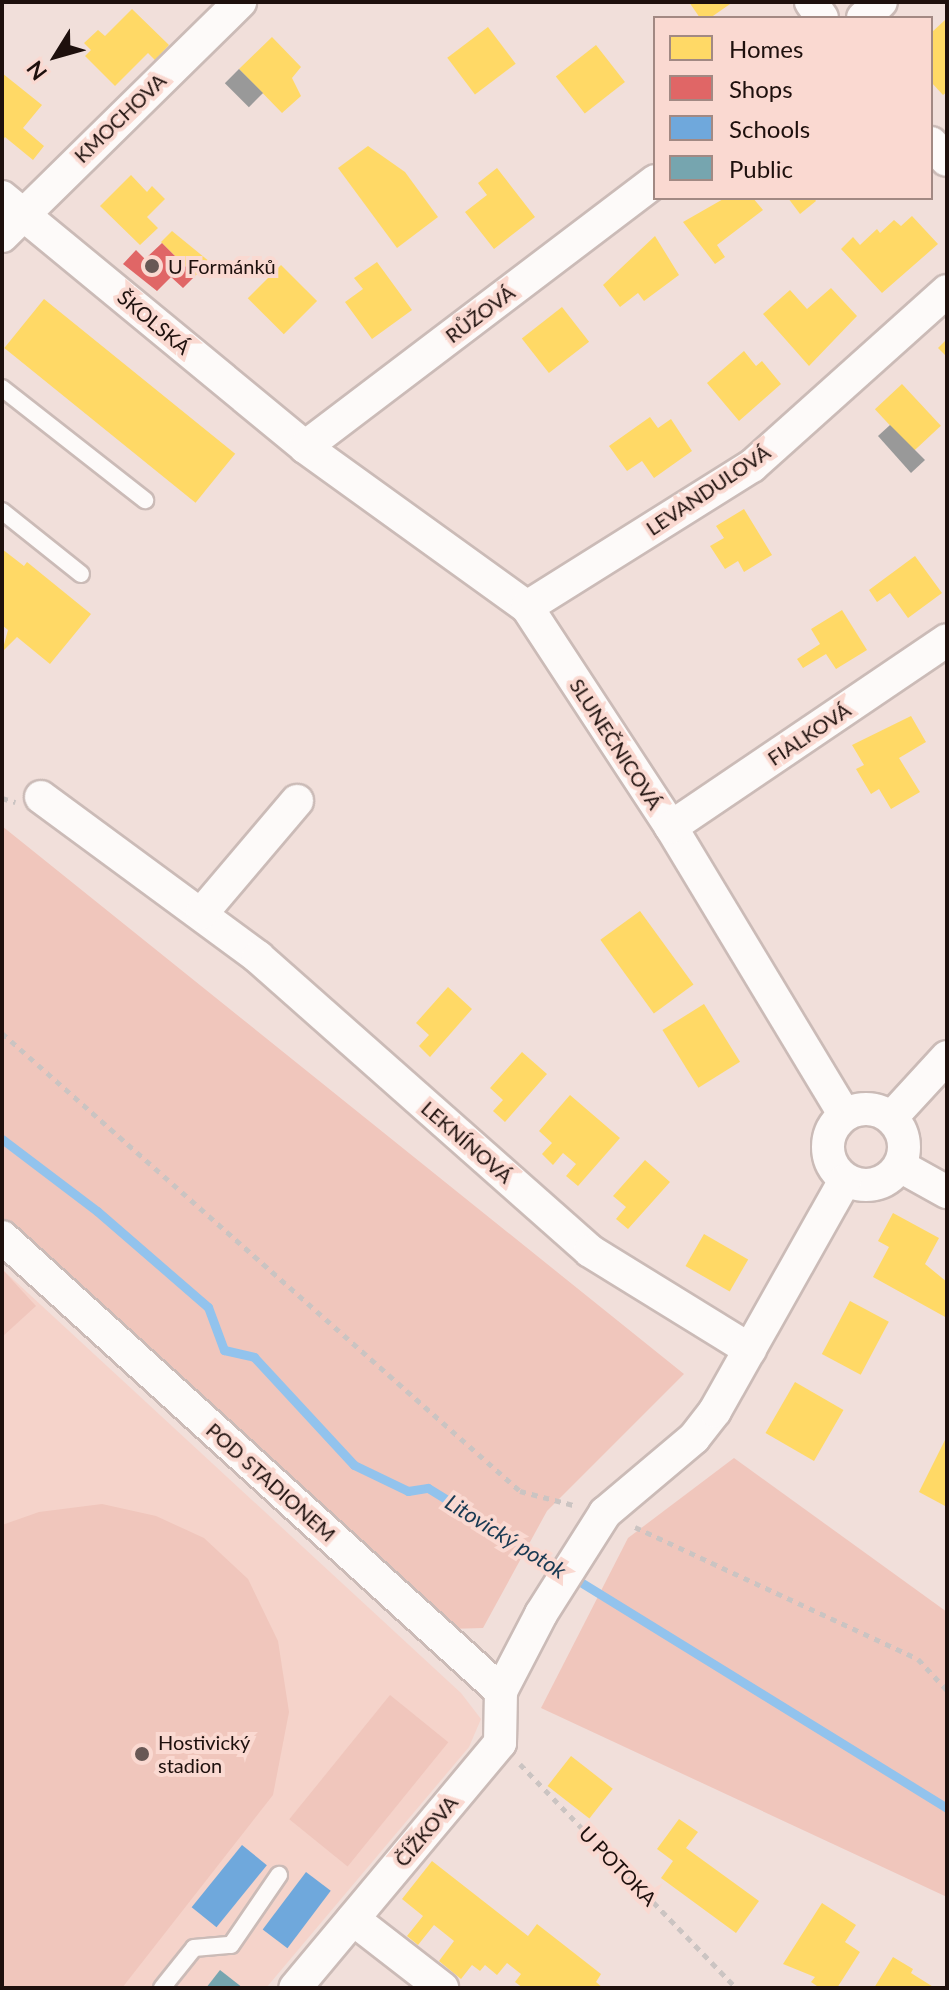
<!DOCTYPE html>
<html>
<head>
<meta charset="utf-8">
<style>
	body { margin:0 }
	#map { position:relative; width:949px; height:1990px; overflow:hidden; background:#f1dfda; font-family:Lato,sans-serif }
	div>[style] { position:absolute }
	.built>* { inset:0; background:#f5d3ca }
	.green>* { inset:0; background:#f0c6bc; transform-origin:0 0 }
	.homes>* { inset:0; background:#ffd966; transform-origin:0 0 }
	.shops>* { inset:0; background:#e06666 }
	.schools>* { inset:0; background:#6fa8dc; transform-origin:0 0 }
	.public>* { inset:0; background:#76a5af }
	.industry>* { inset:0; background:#999; transform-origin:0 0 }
	.stream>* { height:9px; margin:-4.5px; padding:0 4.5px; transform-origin:4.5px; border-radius:4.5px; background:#92c3ed }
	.path>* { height:5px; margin-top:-2.5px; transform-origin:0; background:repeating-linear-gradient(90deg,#cbc4c2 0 6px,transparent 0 12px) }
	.roads { filter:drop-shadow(2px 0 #cbbbb7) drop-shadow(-2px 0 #cbbbb7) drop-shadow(0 2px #cbbbb7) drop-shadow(0 -2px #cbbbb7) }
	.service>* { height:16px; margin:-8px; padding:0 8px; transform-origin:8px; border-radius:8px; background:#fdfaf9 }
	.minor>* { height:32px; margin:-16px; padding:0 16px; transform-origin:16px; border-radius:16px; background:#fdfaf9 }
	.minor>.ring { margin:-16px; padding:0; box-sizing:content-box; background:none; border:32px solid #fdfaf9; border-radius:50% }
	.dots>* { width:22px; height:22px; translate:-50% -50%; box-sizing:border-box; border:4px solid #fad9d1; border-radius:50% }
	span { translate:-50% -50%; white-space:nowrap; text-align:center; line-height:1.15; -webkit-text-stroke:8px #fad9d1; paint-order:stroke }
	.street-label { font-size:20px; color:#1e100d }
	.poi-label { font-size:20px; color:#1e100d }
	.left { translate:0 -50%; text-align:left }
	.water-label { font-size:22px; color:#183952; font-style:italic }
	.frame { position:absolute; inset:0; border:4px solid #1e100d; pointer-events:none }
	.legend { position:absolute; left:653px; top:16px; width:280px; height:184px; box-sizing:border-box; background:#fad9d1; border:2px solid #a28983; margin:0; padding:10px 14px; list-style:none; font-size:24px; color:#1e100d }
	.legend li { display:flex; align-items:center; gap:16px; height:40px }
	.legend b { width:40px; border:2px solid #a28983 }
	.north { position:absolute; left:16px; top:16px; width:80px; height:80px; -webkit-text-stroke:6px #fad9d1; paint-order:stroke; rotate:233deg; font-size:22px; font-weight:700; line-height:32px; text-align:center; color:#1e100d }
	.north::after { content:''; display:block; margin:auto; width:28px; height:36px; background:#1e100d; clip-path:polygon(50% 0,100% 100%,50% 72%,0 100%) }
</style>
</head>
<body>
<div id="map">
	<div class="built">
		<div style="clip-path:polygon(2px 1269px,461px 1693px,481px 1719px,469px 1747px,266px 1988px,2px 1988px)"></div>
	</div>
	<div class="green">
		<div style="clip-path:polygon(2px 826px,684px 1374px,547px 1511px,483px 1628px,448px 1629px,2px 1220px)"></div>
		<div style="clip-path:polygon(2px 1269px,36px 1306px,2px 1337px)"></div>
		<div style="clip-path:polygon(734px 1458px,947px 1612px,947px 1897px,541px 1708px,628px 1538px)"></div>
		<div style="clip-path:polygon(102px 1504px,156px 1516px,204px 1538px,248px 1579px,278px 1641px,289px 1712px,273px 1795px,122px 1988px,2px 1988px,2px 1525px,39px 1512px)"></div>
		<div style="left:390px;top:1695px;width:75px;height:160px;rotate:39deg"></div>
	</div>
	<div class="homes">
		<div style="clip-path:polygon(689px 2px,733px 2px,710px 18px,700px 18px)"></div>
		<div style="clip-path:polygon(132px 9px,169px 45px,155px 60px,148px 53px,115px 86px,85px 56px,91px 50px,84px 43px,98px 30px,105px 36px)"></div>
		<div style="clip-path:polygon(945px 20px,947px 92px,943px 95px,931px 82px,931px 33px)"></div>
		<div style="left:488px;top:27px;width:46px;height:51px;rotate:53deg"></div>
		<div style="clip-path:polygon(272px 37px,301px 67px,292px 78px,301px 96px,282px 113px,239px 69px)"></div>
		<div style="left:596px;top:45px;width:47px;height:51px;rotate:52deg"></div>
		<div style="clip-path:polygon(2px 73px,42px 105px,23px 128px,44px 146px,33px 160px,5px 137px,2px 141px)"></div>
		<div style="clip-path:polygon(368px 146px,405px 172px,438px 217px,397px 248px,338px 168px)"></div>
		<div style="clip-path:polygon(497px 168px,535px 217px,494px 249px,465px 212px,487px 195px,478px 183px)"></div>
		<div style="clip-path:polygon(131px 175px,147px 192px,152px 186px,165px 199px,147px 217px,158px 228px,140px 245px,100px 206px)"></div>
		<div style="clip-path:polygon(725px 198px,753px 198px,763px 210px,717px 245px,725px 257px,715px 264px,683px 222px)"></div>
		<div style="clip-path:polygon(788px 198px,814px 198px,816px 201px,800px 214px)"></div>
		<div style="clip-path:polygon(912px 216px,938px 244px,882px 293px,841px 249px,853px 237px,860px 245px,877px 229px,880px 233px,894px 220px,901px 226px)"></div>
		<div style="clip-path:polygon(172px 231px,210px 262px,195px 276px,161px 242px)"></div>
		<div style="clip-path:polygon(655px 236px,679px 275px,644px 301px,638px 293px,620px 307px,603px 285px)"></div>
		<div style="clip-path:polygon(377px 262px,412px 310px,372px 339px,345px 302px,363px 289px,354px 278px)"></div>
		<div style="left:281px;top:265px;width:51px;height:47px;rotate:45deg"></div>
		<div style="clip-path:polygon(831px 288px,857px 316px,809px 366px,763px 314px,790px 290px,807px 309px)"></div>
		<div style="left:44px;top:299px;width:246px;height:63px;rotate:39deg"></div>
		<div style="left:562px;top:307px;width:44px;height:51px;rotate:52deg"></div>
		<div style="clip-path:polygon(947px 339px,947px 357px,938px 348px)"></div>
		<div style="clip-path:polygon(744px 351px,756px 366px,762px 361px,781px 384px,739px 421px,707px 383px)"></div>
		<div style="left:902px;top:384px;width:57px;height:37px;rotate:47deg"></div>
		<div style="clip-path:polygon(650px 417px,658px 428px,671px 419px,692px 451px,654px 478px,642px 461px,627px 471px,609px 446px)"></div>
		<div style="clip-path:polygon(744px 509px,772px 555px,744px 572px,738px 561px,725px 569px,710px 546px,724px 538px,716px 526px)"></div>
		<div style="clip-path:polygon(2px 549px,24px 566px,27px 562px,91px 614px,50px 664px,17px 637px,2px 652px,8px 630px,2px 625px)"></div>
		<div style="clip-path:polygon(915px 556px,942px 593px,908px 618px,890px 593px,877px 602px,869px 590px)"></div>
		<div style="clip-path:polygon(842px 610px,867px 650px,836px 669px,826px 654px,803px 668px,797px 659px,820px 644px,811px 629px)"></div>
		<div style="clip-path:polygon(911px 716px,926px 742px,899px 758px,920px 792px,891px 809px,879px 789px,871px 794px,856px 769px,864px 765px,852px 745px)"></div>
		<div style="left:640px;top:911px;width:91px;height:49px;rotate:54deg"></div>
		<div style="clip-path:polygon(448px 987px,472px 1009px,430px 1057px,419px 1046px,429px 1035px,416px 1023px)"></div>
		<div style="left:704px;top:1004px;width:68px;height:49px;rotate:58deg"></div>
		<div style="clip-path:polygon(522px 1052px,547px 1074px,505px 1122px,493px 1111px,503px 1100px,490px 1088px)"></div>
		<div style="clip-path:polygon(570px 1095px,620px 1138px,578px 1186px,566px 1176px,576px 1164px,563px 1153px,553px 1165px,542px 1154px,552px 1143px,539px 1131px)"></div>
		<div style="clip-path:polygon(645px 1160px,670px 1182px,628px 1229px,616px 1219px,626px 1207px,613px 1196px)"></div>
		<div style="clip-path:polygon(893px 1213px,939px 1238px,925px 1264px,947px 1282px,947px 1318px,873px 1277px,889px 1247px,878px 1241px)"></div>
		<div style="left:704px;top:1234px;width:51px;height:37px;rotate:30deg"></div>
		<div style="left:850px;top:1301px;width:44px;height:60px;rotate:28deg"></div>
		<div style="left:795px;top:1382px;width:56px;height:59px;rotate:30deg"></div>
		<div style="clip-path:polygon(947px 1436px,947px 1507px,919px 1492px)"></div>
		<div style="left:571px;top:1756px;width:53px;height:38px;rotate:38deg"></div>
		<div style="clip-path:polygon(679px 1819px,698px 1832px,686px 1848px,759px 1901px,736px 1933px,661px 1878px,673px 1861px,657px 1849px)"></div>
		<div style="clip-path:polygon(432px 1861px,528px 1936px,537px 1924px,601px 1974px,596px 1982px,603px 1988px,523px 1988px,515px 1982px,521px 1974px,507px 1963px,497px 1975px,485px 1965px,480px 1971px,472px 1965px,461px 1979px,439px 1961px,454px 1941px,434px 1925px,418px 1945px,407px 1936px,423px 1916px,402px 1899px)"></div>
		<div style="clip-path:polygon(822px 1903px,856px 1925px,845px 1942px,860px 1952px,837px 1988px,820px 1988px,811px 1982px,815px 1977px,783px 1964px)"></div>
		<div style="clip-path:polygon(893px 1957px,913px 1969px,911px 1973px,935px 1988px,874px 1988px)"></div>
	</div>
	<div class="shops">
		<div style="clip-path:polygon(162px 243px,195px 276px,183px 288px,171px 277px,157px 291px,123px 264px,136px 250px,145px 259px)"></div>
	</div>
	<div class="schools">
		<div style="left:242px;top:1845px;width:32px;height:80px;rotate:39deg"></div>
		<div style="left:306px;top:1872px;width:31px;height:72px;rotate:37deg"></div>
	</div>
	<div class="public">
		<div style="clip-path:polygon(220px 1970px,243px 1988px,206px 1988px)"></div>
	</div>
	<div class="industry">
		<div style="left:239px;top:69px;width:34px;height:20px;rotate:45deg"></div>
		<div style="clip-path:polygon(890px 425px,925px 460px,911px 473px,878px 436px)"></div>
	</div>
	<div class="stream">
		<div style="left:2px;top:1139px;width:119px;rotate:37.2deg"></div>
		<div style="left:97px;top:1211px;width:147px;rotate:40.9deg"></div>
		<div style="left:208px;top:1307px;width:46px;rotate:69.6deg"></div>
		<div style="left:224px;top:1350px;width:31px;rotate:13deg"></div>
		<div style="left:254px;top:1357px;width:147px;rotate:47.2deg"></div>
		<div style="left:354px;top:1465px;width:60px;rotate:25.7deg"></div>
		<div style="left:408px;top:1491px;width:20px;rotate:-9deg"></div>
		<div style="left:428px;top:1488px;width:610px;rotate:31.66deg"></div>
	</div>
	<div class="path">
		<div style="left:2px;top:798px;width:14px;rotate:17deg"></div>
		<div style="left:2px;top:1033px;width:691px;rotate:41.48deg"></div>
		<div style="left:520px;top:1491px;width:59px;rotate:14.7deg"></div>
		<div style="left:635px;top:1527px;width:312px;rotate:25deg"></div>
		<div style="left:918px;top:1659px;width:42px;rotate:46.9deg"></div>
		<div style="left:520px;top:1764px;width:311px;rotate:46deg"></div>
	</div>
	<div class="roads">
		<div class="service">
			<div style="left:2px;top:388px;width:182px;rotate:38.1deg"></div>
			<div style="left:2px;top:511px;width:101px;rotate:38.6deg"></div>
			<div style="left:162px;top:1988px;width:51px;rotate:-51.3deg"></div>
			<div style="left:194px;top:1948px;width:37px;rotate:-5deg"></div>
			<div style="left:231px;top:1945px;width:85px;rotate:-55.6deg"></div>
		</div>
		<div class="minor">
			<div style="left:811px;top:2px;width:19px;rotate:55deg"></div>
			<div style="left:863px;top:18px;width:24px;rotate:-42deg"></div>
			<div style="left:931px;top:143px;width:23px;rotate:47deg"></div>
			<div style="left:2px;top:197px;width:393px;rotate:39.5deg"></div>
			<div style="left:305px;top:447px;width:274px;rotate:35.8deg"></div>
			<div style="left:527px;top:607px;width:263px;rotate:56.8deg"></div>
			<div style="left:671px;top:827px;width:336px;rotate:58.9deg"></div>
			<div style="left:2px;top:236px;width:334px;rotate:-44.5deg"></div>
			<div style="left:305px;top:447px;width:440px;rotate:-37.2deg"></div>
			<div style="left:527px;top:607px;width:266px;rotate:-32.1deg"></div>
			<div style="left:752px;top:466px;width:262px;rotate:-41.9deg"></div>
			<div style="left:41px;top:797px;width:270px;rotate:36.4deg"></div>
			<div style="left:258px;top:957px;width:443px;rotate:41.5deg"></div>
			<div style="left:590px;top:1251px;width:188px;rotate:31.7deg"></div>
			<div style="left:671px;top:827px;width:333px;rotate:-34.1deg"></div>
			<div style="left:202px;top:913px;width:147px;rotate:-49.7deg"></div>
			<div class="ring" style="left:828px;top:1109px;width:44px;height:44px"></div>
			<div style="left:891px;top:1118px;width:83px;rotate:-47.4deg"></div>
			<div style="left:900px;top:1166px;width:54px;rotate:29deg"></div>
			<div style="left:2px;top:1237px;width:675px;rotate:42.3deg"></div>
			<div style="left:501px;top:1691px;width:52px;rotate:91.1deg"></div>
			<div style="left:500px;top:1743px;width:319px;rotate:129.9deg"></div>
			<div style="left:501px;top:1691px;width:87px;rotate:-62.5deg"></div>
			<div style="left:541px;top:1614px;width:120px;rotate:-57.6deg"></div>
			<div style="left:605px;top:1513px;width:116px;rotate:-40.1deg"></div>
			<div style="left:694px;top:1438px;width:34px;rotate:-52deg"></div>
			<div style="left:715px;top:1411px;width:265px;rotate:-60.6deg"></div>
			<div style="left:353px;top:1919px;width:113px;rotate:37.8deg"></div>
		</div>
	</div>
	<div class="dots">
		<div style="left:152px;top:266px;background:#685855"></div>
		<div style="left:142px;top:1754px;background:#685855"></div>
	</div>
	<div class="street-label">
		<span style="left:120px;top:118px;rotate:-44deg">KMOCHOVA</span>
		<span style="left:480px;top:314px;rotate:-37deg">RŮŽOVÁ</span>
		<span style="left:154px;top:322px;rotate:40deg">ŠKOLSKÁ</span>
		<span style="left:708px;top:490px;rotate:-34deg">LEVANDULOVÁ</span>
		<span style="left:809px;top:734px;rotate:-34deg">FIALKOVÁ</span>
		<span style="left:616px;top:744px;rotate:57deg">SLUNEČNICOVÁ</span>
		<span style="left:467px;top:1142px;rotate:41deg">LEKNÍNOVÁ</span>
		<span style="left:271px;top:1482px;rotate:42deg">POD STADIONEM</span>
		<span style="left:426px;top:1831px;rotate:-50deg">ČÍŽKOVA</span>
		<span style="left:618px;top:1866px;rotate:46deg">U POTOKA</span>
	</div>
	<div class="poi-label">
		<span class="left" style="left:168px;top:266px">U Formánků</span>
		<span class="left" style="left:158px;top:1754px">Hostivický<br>stadion</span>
	</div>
	<div class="water-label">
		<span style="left:506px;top:1536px;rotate:32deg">Litovický potok</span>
	</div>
	<div class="frame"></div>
	<ul class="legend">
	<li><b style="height:22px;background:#ffd966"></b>Homes</li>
	<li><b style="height:22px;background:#e06666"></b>Shops</li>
	<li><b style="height:22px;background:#6fa8dc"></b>Schools</li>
	<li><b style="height:22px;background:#76a5af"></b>Public</li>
	</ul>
	<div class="north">N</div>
</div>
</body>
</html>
